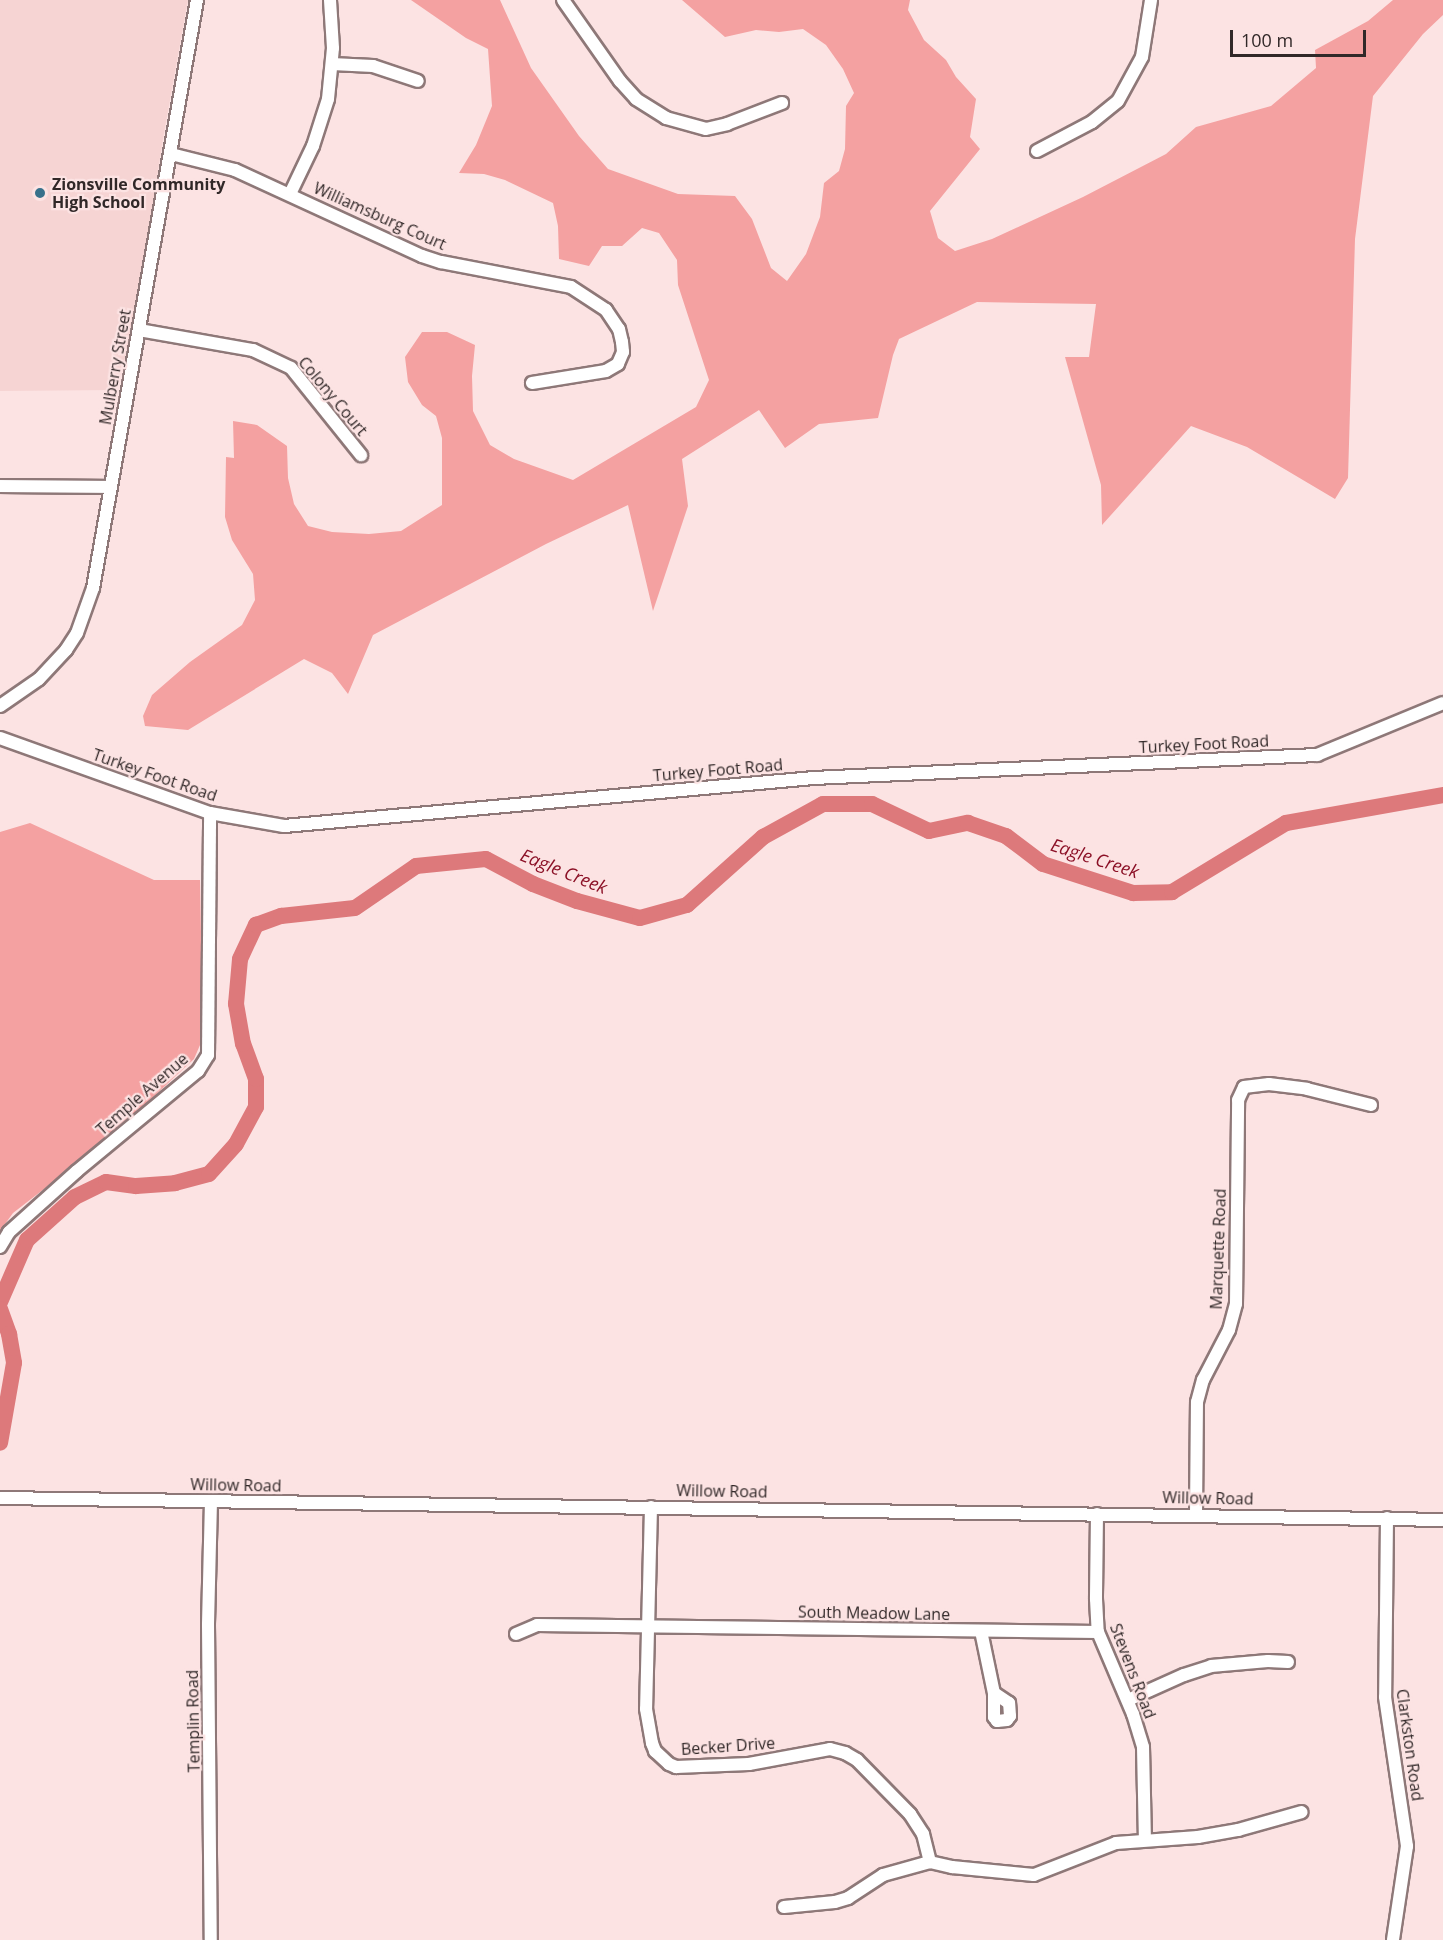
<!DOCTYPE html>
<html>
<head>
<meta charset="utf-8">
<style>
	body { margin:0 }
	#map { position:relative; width:1443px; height:1940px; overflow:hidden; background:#fce3e3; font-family:"Open Sans",sans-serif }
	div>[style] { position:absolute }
	.built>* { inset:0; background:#f6d4d3 }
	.green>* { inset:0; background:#f4a1a1 }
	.river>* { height:16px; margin:-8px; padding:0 8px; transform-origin:8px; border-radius:8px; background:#dd797b }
	.roads { filter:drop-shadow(2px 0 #8e7878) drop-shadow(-2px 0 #8e7878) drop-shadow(0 2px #8e7878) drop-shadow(0 -2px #8e7878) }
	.minor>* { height:12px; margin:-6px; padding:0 6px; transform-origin:6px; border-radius:6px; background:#fff }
	.dots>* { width:16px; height:16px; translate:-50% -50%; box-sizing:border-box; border:3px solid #fce3e3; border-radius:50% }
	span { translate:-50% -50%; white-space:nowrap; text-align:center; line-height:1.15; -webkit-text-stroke:4.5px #fce3e3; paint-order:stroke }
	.poi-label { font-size:16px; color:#312828; font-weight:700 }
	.left { translate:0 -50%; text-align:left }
	.street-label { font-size:16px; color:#312828 }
	.water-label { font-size:18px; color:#8b1026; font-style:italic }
	.scale { position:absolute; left:1230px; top:30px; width:136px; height:27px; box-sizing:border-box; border:3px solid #312828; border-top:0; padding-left:8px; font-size:18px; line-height:21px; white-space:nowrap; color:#312828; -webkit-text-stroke:4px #fce3e3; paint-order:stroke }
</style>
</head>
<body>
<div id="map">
	<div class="built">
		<div style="clip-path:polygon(0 0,188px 0,163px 139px,142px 274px,122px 373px,114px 390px,0 391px)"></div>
	</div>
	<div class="green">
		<div style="clip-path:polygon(411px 0,500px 0,531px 68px,579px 136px,608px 169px,678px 194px,735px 196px,752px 219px,771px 268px,787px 281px,806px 254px,820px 217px,824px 183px,839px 171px,845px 149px,846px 106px,854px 93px,843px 69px,826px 45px,803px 29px,779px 32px,756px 30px,725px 37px,682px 0,910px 0,908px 10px,924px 40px,946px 60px,956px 77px,976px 99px,970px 137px,980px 149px,930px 211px,938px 238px,955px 251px,992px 239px,1083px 197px,1166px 154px,1196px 127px,1271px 106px,1316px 68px,1315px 50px,1368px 21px,1393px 0,1443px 0,1443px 15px,1423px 34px,1373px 96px,1355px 239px,1348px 478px,1335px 499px,1247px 447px,1191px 426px,1102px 525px,1101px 485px,1065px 357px,1089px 357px,1096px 304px,977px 302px,899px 339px,893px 355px,878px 418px,819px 424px,785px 448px,759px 410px,682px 459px,688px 506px,653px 611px,628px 505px,546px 544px,373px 635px,348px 694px,332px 673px,304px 659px,188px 730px,145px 726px,143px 716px,152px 695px,190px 662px,242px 625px,255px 600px,253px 574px,232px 540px,225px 517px,226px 457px,234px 458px,233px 421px,257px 425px,287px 446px,288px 478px,294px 504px,308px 526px,332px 532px,369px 534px,401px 531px,442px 505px,442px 438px,436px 416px,422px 405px,408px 382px,405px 357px,422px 332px,447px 332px,475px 345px,472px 376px,473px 411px,490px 445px,514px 459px,573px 480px,696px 407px,709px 380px,678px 285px,677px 260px,659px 233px,642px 228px,622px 246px,602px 246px,589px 266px,559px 259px,558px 226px,553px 203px,505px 180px,484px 174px,459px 173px,476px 145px,492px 106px,488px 49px,466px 38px)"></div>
		<div style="clip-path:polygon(30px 823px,154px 880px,200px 880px,203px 1038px,194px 1059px,106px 1141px,13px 1213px,0 1231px,0 832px)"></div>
	</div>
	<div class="river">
		<div style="left:0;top:1302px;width:68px;rotate:-66.5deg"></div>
		<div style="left:27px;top:1240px;width:64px;rotate:-41.9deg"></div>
		<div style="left:75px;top:1197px;width:34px;rotate:-26deg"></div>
		<div style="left:106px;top:1182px;width:30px;rotate:8deg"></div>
		<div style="left:136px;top:1186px;width:39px;rotate:-4deg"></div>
		<div style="left:175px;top:1183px;width:35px;rotate:-15deg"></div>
		<div style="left:209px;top:1174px;width:40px;rotate:-48deg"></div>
		<div style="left:236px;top:1144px;width:42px;rotate:-61.6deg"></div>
		<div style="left:256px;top:1107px;width:28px;rotate:-90deg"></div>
		<div style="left:256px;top:1079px;width:37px;rotate:-110deg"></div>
		<div style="left:243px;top:1044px;width:41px;rotate:-99.9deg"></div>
		<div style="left:236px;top:1004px;width:45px;rotate:-84.9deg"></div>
		<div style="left:240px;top:959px;width:38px;rotate:-65deg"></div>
		<div style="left:256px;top:925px;width:27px;rotate:-20deg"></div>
		<div style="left:281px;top:916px;width:74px;rotate:-6.2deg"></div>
		<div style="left:355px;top:908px;width:74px;rotate:-34.5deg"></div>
		<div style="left:416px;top:866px;width:70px;rotate:-5.7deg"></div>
		<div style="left:486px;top:859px;width:53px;rotate:28deg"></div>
		<div style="left:533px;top:884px;width:47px;rotate:21.1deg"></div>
		<div style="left:577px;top:901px;width:65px;rotate:15.1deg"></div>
		<div style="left:640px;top:918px;width:49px;rotate:-15.5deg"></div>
		<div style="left:687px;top:905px;width:102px;rotate:-41.8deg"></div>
		<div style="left:763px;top:837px;width:68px;rotate:-28.8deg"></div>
		<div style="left:823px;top:804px;width:49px"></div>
		<div style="left:872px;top:804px;width:63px;rotate:25.3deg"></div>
		<div style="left:929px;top:831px;width:40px;rotate:-12deg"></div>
		<div style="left:968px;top:823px;width:40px;rotate:18.9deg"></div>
		<div style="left:1006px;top:836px;width:46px;rotate:37.1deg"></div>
		<div style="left:1043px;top:864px;width:95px;rotate:17.9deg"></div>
		<div style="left:1133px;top:893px;width:39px;rotate:-1deg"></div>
		<div style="left:1172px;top:892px;width:133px;rotate:-31.2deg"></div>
		<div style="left:1286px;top:823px;width:159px;rotate:-10.1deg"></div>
		<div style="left:0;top:1309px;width:27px;rotate:70deg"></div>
		<div style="left:9px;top:1334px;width:29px;rotate:80deg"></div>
		<div style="left:14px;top:1363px;width:81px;rotate:99.9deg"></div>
	</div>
	<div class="roads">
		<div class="minor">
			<div style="left:563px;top:0;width:99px;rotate:54.9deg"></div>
			<div style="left:620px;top:81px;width:24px;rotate:48deg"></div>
			<div style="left:636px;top:99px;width:36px;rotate:32deg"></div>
			<div style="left:666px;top:118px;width:41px;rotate:15.4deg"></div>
			<div style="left:706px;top:129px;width:22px;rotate:-13deg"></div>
			<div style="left:727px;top:124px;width:59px;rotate:-20.9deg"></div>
			<div style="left:332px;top:64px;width:41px;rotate:2.8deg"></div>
			<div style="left:373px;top:66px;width:47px;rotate:18.4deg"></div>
			<div style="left:1037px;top:151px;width:62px;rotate:-27.8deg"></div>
			<div style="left:1092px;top:122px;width:33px;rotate:-39deg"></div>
			<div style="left:1118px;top:101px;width:50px;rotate:-61.4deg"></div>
			<div style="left:1142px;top:57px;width:58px;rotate:-81deg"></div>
			<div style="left:171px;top:154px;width:66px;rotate:14deg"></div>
			<div style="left:235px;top:170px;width:206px;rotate:24.7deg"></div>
			<div style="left:422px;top:256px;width:20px;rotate:18deg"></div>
			<div style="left:441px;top:262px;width:132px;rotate:10.9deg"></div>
			<div style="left:571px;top:287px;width:42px;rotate:33.3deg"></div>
			<div style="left:606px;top:310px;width:23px;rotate:56deg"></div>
			<div style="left:619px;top:329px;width:13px;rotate:77deg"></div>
			<div style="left:622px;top:342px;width:10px;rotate:84deg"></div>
			<div style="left:623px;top:352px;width:13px;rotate:113deg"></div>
			<div style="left:618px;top:364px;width:14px;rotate:150deg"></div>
			<div style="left:606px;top:371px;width:75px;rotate:170.8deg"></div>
			<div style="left:290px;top:194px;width:53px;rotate:-64.4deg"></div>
			<div style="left:313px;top:146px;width:49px;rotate:-72.3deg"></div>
			<div style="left:328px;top:99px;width:51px;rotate:-84.4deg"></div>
			<div style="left:333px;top:48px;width:48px;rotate:-93.6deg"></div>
			<div style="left:139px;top:330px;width:116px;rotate:10deg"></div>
			<div style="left:253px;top:350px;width:42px;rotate:25.3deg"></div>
			<div style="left:291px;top:368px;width:112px;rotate:51.2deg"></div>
			<div style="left:0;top:486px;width:110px;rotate:0.5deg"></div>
			<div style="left:0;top:706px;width:47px;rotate:-34.7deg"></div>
			<div style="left:39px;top:679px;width:40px;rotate:-47deg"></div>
			<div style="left:66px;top:650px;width:20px;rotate:-57deg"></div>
			<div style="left:77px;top:633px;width:48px;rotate:-70.4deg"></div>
			<div style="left:93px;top:588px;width:597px;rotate:-79.97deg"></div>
			<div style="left:0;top:738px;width:223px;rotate:19.7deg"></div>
			<div style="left:210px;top:813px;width:75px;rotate:10deg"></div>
			<div style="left:284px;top:826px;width:531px;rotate:-5.18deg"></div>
			<div style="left:813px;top:778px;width:505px;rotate:-2.61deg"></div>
			<div style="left:1317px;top:755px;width:136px;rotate:-22.4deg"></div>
			<div style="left:0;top:1247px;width:17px;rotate:-59deg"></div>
			<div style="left:9px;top:1232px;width:91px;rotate:-41.9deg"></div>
			<div style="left:77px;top:1171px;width:157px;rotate:-39.6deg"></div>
			<div style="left:198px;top:1071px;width:19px;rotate:-58deg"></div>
			<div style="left:208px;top:1055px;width:242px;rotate:-89.5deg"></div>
			<div style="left:0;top:1498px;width:1443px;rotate:0.87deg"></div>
			<div style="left:211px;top:1501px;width:124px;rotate:91.4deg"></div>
			<div style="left:208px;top:1625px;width:315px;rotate:89.5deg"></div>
			<div style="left:651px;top:1507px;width:202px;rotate:91.4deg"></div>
			<div style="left:646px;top:1709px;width:35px;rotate:80deg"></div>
			<div style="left:652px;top:1743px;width:9px;rotate:69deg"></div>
			<div style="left:655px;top:1751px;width:19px;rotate:43deg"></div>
			<div style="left:669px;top:1764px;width:8px;rotate:23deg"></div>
			<div style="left:676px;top:1767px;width:73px;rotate:-2.4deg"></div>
			<div style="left:749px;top:1764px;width:82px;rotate:-10.5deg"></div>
			<div style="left:830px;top:1749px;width:16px;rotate:15deg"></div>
			<div style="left:845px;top:1753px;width:14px;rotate:30deg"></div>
			<div style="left:857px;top:1760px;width:76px;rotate:45.5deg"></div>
			<div style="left:910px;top:1814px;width:24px;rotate:57deg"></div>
			<div style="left:923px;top:1834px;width:29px;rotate:76deg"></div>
			<div style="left:930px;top:1862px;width:23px;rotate:13deg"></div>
			<div style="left:952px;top:1867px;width:82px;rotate:5.6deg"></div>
			<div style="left:1034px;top:1875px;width:88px;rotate:-21.3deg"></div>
			<div style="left:1116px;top:1843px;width:82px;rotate:-4.2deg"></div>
			<div style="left:1198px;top:1837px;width:41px;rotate:-9.9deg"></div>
			<div style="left:1238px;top:1830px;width:66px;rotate:-15.7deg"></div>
			<div style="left:1097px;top:1514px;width:85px;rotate:90.7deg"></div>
			<div style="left:1096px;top:1599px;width:33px;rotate:87deg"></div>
			<div style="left:1098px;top:1632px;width:89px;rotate:66.9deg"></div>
			<div style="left:1133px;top:1714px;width:34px;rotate:73deg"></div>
			<div style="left:1143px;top:1747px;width:93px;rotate:88.8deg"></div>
			<div style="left:1196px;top:1514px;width:112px;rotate:-89.5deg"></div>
			<div style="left:1197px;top:1402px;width:23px;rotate:-75deg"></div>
			<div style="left:1203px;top:1380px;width:56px;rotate:-62.5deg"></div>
			<div style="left:1229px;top:1330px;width:27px;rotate:-75deg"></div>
			<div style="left:1236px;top:1304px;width:204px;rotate:-89.4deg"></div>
			<div style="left:1238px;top:1100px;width:14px;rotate:-65deg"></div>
			<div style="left:1244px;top:1087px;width:25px;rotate:-7deg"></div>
			<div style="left:1269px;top:1084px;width:38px;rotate:7deg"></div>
			<div style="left:1307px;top:1089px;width:66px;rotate:14deg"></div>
			<div style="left:1387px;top:1518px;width:179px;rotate:90.6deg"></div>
			<div style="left:1385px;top:1697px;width:151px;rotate:81.6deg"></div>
			<div style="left:1407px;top:1846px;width:95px;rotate:98.5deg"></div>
			<div style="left:981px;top:1631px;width:63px;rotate:78.2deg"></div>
			<div style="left:994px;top:1693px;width:24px;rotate:90deg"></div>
			<div style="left:994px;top:1717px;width:5px;rotate:53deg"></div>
			<div style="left:997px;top:1721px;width:10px;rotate:-6deg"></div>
			<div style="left:1007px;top:1720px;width:5px;rotate:-53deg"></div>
			<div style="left:1010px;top:1716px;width:13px;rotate:-94deg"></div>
			<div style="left:1009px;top:1703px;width:18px;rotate:-146deg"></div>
			<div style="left:516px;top:1634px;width:23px;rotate:-23deg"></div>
			<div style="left:537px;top:1625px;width:561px;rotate:0.71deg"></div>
			<div style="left:1128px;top:1700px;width:61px;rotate:-24.1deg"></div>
			<div style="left:1184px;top:1675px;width:28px;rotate:-18deg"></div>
			<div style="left:1211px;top:1666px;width:57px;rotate:-5deg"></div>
			<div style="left:1268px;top:1661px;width:20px;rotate:3deg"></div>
			<div style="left:784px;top:1907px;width:51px;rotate:-5.6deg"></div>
			<div style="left:835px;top:1902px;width:14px;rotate:-17deg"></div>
			<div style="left:848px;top:1898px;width:42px;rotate:-33.3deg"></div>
			<div style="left:883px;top:1875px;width:49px;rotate:-15.5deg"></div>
		</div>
	</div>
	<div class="dots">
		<div style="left:40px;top:193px;background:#38718b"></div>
	</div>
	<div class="poi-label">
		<span class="left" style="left:52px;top:193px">Zionsville Community<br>High School</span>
	</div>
	<div class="street-label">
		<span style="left:380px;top:216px;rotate:24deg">Williamsburg Court</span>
		<span style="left:115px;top:367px;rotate:-80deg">Mulberry Street</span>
		<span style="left:333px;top:396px;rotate:50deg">Colony Court</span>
		<span style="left:1204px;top:744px;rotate:-3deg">Turkey Foot Road</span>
		<span style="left:718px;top:770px;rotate:-5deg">Turkey Foot Road</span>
		<span style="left:155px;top:775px;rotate:19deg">Turkey Foot Road</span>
		<span style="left:142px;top:1094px;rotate:-41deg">Temple Avenue</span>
		<span style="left:1218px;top:1249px;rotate:-88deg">Marquette Road</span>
		<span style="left:236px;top:1485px;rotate:1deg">Willow Road</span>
		<span style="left:722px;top:1491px;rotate:1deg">Willow Road</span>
		<span style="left:1208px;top:1498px;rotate:1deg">Willow Road</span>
		<span style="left:874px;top:1613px;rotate:1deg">South Meadow Lane</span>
		<span style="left:1133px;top:1671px;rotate:69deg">Stevens Road</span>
		<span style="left:193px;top:1721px;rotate:-91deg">Templin Road</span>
		<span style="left:1410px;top:1745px;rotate:82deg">Clarkston Road</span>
		<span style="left:728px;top:1746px;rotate:-4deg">Becker Drive</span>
	</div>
	<div class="water-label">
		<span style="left:1095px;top:858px;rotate:18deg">Eagle Creek</span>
		<span style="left:564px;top:871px;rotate:22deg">Eagle Creek</span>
	</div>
	<div class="scale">100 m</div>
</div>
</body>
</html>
